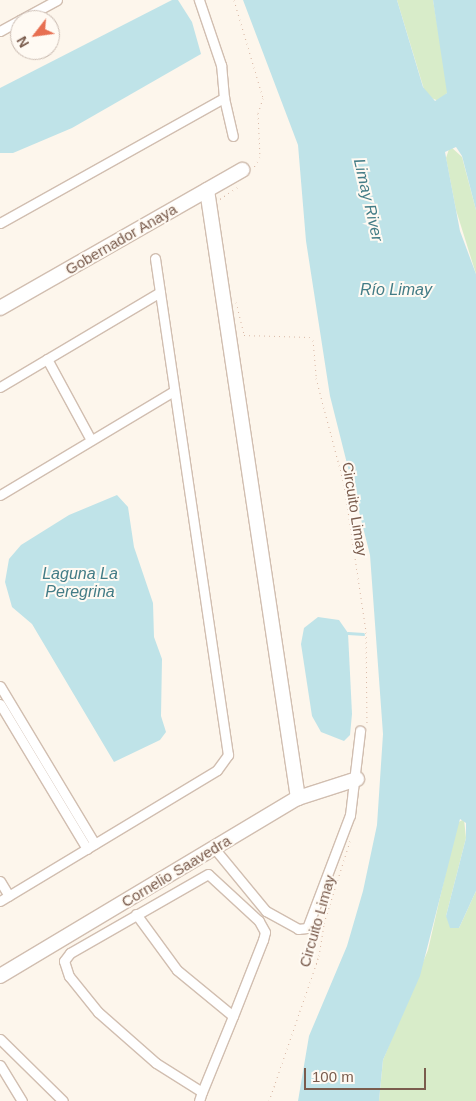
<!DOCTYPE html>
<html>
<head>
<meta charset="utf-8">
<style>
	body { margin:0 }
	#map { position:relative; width:476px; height:1101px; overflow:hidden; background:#fdf6ec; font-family:Arial,sans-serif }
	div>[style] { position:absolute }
	.green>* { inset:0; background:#d8ecc9 }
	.water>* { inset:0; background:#bfe3e8 }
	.stream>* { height:2.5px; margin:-1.25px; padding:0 1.25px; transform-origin:1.25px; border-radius:1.25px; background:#bfe3e8 }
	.path>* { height:1px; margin-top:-0.5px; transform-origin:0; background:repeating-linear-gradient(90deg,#d9b8a5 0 1px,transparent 0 5px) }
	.roads { filter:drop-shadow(1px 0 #d1beb0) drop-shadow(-1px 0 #d1beb0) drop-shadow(0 1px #d1beb0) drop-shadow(0 -1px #d1beb0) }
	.street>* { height:9px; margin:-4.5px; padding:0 4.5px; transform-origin:4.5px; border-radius:4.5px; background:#fff }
	.secondary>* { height:14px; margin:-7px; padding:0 7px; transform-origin:7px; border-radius:7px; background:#fff }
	span { translate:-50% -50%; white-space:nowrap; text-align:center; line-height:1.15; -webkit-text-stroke:4px #fffaf3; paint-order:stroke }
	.street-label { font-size:15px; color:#7a5c4d }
	.water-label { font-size:16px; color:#437c86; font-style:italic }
	.north { position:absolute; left:10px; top:10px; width:50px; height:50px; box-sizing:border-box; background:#fffaf3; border:1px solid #cabbb1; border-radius:50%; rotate:240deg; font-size:14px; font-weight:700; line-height:20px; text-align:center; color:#7a5c4d }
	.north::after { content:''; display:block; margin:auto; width:18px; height:22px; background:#e76f51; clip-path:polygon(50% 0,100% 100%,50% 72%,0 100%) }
	.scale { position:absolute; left:304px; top:1068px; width:122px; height:22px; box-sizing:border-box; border:2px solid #7a5c4d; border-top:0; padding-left:6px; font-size:15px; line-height:18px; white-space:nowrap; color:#7a5c4d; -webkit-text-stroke:4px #fffaf3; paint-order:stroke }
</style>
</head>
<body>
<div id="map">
	<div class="green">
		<div style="clip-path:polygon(397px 0,433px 0,447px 81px,447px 93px,439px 101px,426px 96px)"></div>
		<div style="clip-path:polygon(450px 146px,462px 157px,476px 210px,476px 274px,456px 210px,446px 158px)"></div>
		<div style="clip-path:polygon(464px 819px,466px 838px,446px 916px,459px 928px,476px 891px,476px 1101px,379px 1101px,383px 1060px,428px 950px,457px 823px)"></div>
	</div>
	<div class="water">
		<div style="clip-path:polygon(172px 0,178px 0,192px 22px,201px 54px,72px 128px,13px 153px,0 153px,0 88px)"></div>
		<div style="clip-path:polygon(243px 0,397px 0,423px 87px,435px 101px,447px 93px,433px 0,476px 0,476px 210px,462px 156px,456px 147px,445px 152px,460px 231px,476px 274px,476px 891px,459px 928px,450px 928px,446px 916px,466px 838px,466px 823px,460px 819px,420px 976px,383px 1060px,379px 1101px,298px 1101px,309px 1036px,347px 946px,363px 891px,377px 825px,383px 734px,370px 555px,330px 396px,306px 241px,298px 145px)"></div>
		<div style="clip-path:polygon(117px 495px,128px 507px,134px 547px,153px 603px,154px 637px,162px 659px,161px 716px,166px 732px,160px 740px,114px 762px,32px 624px,12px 607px,5px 582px,9px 559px,21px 545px,69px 515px)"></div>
		<div style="clip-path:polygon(318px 617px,339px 620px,348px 633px,352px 714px,350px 735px,344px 741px,321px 732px,312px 716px,301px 644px,304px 628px)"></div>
	</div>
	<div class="stream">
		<div style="left:348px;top:633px;width:15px;rotate:4deg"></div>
	</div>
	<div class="path">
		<div style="left:234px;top:0;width:102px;rotate:73.5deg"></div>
		<div style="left:263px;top:98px;width:16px;rotate:108deg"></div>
		<div style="left:258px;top:113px;width:44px;rotate:87.4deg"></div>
		<div style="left:260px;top:157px;width:12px;rotate:121deg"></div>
		<div style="left:220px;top:199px;width:25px;rotate:-34deg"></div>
		<div style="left:236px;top:302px;width:34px;rotate:76deg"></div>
		<div style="left:244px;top:335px;width:65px;rotate:1.8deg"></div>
		<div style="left:309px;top:337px;width:5px;rotate:37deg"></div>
		<div style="left:313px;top:340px;width:38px;rotate:85deg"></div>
		<div style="left:316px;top:378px;width:110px;rotate:75.2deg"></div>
		<div style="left:344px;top:484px;width:150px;rotate:81.5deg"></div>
		<div style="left:366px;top:632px;width:93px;rotate:89.4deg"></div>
		<div style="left:315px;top:928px;width:9px;rotate:21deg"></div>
		<div style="left:269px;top:1101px;width:153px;rotate:-71deg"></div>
		<div style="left:319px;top:956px;width:33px;rotate:-81deg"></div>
		<div style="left:324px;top:923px;width:89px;rotate:-72.4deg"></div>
	</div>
	<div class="roads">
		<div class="street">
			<div style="left:20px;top:20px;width:42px;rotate:-28.4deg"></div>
			<div style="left:0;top:31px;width:23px;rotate:-29deg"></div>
			<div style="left:224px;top:98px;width:39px;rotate:77deg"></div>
			<div style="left:0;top:223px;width:257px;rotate:-29.2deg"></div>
			<div style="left:224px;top:98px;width:33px;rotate:-95deg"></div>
			<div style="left:221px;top:65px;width:69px;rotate:-108.7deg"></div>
			<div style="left:47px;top:359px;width:92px;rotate:61.5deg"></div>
			<div style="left:0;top:387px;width:186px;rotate:-30.7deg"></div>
			<div style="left:0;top:495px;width:203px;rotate:-30.9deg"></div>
			<div style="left:0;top:686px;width:184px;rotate:59deg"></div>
			<div style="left:0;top:704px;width:169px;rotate:59deg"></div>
			<div style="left:214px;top:848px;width:82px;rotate:50.5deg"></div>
			<div style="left:266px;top:911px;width:37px;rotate:29deg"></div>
			<div style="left:298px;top:929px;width:9px;rotate:-6deg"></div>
			<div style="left:307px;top:928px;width:121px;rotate:-69.2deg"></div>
			<div style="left:350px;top:815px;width:85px;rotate:-83.2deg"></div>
			<div style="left:0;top:881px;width:17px;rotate:59deg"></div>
			<div style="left:0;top:901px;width:253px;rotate:-31.1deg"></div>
			<div style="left:217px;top:770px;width:19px;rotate:-54deg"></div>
			<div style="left:228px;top:755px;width:502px;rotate:-98.36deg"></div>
			<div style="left:136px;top:914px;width:69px;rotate:53.8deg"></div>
			<div style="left:177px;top:970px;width:72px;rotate:39.4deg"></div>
			<div style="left:0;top:1039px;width:88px;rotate:44.5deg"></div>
			<div style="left:0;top:1065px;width:42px;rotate:58.6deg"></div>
			<div style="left:199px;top:1101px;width:9px;rotate:-72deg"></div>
			<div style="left:202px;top:1092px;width:82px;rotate:-67.8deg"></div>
			<div style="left:233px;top:1016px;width:82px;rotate:-68.5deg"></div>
			<div style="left:263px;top:940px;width:8px;rotate:-76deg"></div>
			<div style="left:265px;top:932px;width:13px;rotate:-119deg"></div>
			<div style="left:259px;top:921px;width:69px;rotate:-137.3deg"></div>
			<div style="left:208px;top:874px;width:159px;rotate:150.2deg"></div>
			<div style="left:70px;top:953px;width:10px;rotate:127deg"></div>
			<div style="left:64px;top:961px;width:16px;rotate:72deg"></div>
			<div style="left:69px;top:976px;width:46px;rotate:51.1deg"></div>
			<div style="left:98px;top:1012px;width:77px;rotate:41.3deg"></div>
			<div style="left:156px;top:1063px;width:54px;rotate:32.2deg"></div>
		</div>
		<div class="secondary">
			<div style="left:207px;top:190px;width:615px;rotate:81.49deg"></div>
			<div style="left:0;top:308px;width:279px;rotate:-29.7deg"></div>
			<div style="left:0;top:976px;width:347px;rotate:-30.9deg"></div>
			<div style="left:298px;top:798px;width:62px;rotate:-17.9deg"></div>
		</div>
	</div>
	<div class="street-label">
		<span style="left:121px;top:239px;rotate:-30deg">Gobernador Anaya</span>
		<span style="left:355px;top:509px;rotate:81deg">Circuito Limay</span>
		<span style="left:176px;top:871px;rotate:-31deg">Cornelio Saavedra</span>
		<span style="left:317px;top:921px;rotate:-74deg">Circuito Limay</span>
	</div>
	<div class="water-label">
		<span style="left:368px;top:200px;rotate:77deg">Limay River</span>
		<span style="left:396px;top:290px">Río Limay</span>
		<span style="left:80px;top:583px">Laguna La<br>Peregrina</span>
	</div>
	<div class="north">N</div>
	<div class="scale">100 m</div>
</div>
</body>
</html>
